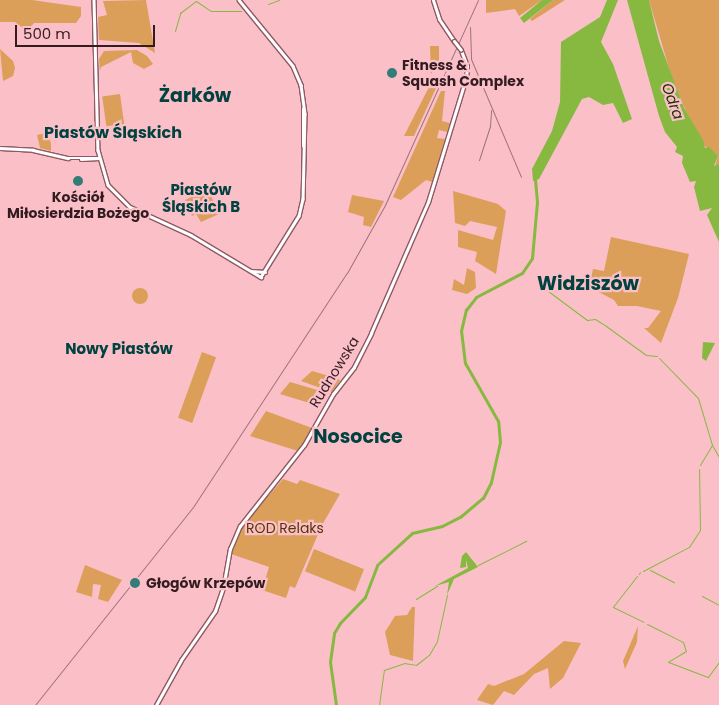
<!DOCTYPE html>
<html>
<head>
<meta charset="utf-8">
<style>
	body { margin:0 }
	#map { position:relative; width:719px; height:705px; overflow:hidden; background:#fbbfc8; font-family:Poppins,sans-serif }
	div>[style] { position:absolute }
	.green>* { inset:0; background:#db9f59; transform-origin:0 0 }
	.round { border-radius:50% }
	.water>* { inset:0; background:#87b941 }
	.stream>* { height:1px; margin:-0.5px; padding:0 0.5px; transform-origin:0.5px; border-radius:0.5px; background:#87b941 }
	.river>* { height:3px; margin:-1.5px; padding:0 1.5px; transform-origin:1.5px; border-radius:1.5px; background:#87b941 }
	.roads { filter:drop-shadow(1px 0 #8e5a62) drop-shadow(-1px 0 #8e5a62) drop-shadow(0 1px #8e5a62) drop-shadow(0 -1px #8e5a62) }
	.tertiary>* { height:2.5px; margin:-1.25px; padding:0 1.25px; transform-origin:1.25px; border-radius:1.25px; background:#fff }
	.secondary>* { height:3px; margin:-1.5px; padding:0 1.5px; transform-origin:1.5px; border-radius:1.5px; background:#fff }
	.rail>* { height:1px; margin:-0.5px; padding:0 0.5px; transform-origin:0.5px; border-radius:0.5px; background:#9d7379 }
	.bridges { filter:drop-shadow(1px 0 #8e5a62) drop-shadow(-1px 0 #8e5a62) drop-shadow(0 1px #8e5a62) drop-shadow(0 -1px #8e5a62) }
	.secondary-bridge>* { height:3px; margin:-1.5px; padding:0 1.5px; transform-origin:1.5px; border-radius:1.5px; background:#fff }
	.dots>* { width:14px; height:14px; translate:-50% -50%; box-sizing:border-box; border:2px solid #fbbfc8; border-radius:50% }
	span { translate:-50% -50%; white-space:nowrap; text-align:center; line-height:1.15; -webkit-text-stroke:4.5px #fbbfc8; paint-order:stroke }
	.poi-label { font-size:14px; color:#321c20; font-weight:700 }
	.left { translate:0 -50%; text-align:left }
	.street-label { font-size:14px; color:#321c20 }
	.park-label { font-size:14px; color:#573505 }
	.water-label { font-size:15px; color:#223504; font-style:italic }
	.neighbourhood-label { font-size:15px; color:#00423f; font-weight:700 }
	.quarter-label { font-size:16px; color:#00423f; font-weight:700 }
	.district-label { font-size:19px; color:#00423f; font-weight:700 }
	.scale { position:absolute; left:15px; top:25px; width:140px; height:22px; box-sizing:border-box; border:2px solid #321c20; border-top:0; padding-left:6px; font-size:15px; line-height:18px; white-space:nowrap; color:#321c20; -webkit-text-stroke:4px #fbbfc8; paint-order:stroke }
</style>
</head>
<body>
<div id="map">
	<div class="green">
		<div style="clip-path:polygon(0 0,32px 0,81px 7px,81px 16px,76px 23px,34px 23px,27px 31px,15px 22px,0 22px)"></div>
		<div style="clip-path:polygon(146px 0,155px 53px,139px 43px,99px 40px,98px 17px,107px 15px,103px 1px)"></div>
		<div style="clip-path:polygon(486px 0,542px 0,519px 16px,515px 9px,486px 13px)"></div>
		<div style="clip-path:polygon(553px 0,565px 0,532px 21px,530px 19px)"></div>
		<div style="clip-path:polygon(649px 0,719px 0,719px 164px,715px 167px,718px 156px,702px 144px,702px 139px,692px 125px,673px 82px)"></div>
		<div style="clip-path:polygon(430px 46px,439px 46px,439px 61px,431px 74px)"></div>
		<div style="clip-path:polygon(0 49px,13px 61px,15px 68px,13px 76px,3px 81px)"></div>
		<div style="clip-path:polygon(137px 50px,147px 56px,153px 64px,144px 69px,133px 63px,131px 52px,101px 67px,100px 71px,99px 59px,104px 51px)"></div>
		<div style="clip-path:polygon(430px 85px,436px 88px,414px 136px,404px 136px)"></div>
		<div style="clip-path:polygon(441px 91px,445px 91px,442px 121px,450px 123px,447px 132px,439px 130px,437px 138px,445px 139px,432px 182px,426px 180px,401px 200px,393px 197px)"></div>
		<div style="left:120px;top:94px;width:30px;height:18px;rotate:82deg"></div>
		<div style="clip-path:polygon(49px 132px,51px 145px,51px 151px,40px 148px,37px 135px)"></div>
		<div style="clip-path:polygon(208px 189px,219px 214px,201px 222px,196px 214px,192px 216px,185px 200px)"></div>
		<div style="clip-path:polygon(453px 191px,498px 204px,506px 211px,496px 274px,475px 261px,477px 252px,458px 247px,458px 230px,493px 240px,497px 227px,470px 221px,465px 226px,455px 223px)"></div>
		<div style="clip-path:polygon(352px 195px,384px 201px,371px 227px,363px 225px,364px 217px,348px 212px)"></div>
		<div style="clip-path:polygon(611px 237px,689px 254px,678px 298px,661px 343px,644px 328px,648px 328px,661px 311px,637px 306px,618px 306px,614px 300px,589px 287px,593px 269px,604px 271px)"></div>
		<div style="clip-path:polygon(467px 268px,475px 272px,476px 288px,467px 294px,452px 290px,454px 279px,464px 285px)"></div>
		<div class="round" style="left:132px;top:288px;width:16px;height:16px"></div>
		<div style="left:202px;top:352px;width:15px;height:70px;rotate:20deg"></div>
		<div style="clip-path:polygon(312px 371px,336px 378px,340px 380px,332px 392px,301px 381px)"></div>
		<div style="clip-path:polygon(290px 382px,324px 392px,316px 405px,280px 394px)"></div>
		<div style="clip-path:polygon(266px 411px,312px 428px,298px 451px,250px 436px)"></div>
		<div style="clip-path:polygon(283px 479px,297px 484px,300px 480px,340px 494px,322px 525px,295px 588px,290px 586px,286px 598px,262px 590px,269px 567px,231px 554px,244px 524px)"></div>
		<div style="left:314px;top:549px;width:54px;height:24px;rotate:22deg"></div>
		<div style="clip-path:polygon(85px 565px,122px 580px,108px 602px,98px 599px,101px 585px,93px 584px,92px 597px,76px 592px)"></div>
		<div style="clip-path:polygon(412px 607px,415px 607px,413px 661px,390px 655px,385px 632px,395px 616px,407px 615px)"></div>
		<div style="clip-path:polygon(638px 626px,637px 642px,625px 669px,623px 661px)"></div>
		<div style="clip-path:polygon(564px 641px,581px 643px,563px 678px,550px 689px,548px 668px,534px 674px,514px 695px,504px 691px,493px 705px,477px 700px,488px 684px,494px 686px,524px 674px)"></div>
	</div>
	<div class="water">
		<div style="clip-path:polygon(542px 0,553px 0,524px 23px,520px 18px)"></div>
		<div style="clip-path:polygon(607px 0,618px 0,601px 42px,613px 64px,632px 119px,623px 123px,613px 103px,603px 105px,589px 97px,582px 99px,539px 179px,533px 181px,532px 169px,552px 131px,560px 102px,561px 42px,600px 17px)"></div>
		<div style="clip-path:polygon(627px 0,649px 0,659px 41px,684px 108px,703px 140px,705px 148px,709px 147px,718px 156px,714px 166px,719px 164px,719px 242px,707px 215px,712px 208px,700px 211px,694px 187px,696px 181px,690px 182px,682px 163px,683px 156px,675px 152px,677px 147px,665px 132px,659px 116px)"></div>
		<div style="clip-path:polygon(703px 342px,715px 343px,706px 361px,702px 358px)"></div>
		<div style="clip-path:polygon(466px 552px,478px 567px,454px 579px,447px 595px,449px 582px,435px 586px,468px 568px,466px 560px,466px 567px,460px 568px,462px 556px)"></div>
	</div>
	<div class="stream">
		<div style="left:268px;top:4px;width:12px;rotate:-20deg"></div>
		<div style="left:175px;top:31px;width:19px;rotate:-74deg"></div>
		<div style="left:180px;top:13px;width:20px;rotate:-37deg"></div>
		<div style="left:196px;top:1px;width:18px;rotate:34deg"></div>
		<div style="left:211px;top:11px;width:30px"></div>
		<div style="left:544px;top:288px;width:54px;rotate:36.7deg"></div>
		<div style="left:587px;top:320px;width:8px;rotate:-7deg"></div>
		<div style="left:595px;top:319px;width:13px;rotate:32deg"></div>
		<div style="left:606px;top:326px;width:49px;rotate:35.9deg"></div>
		<div style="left:646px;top:355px;width:11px;rotate:5deg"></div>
		<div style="left:659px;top:358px;width:56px;rotate:45.7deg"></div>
		<div style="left:698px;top:398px;width:49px;rotate:73.4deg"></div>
		<div style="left:700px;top:465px;width:23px;rotate:-59deg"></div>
		<div style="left:712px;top:445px;width:14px;rotate:60deg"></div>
		<div style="left:478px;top:565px;width:54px;rotate:-26.6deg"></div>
		<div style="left:650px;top:570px;width:27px;rotate:27deg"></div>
		<div style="left:643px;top:571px;width:52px;rotate:-27.6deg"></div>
		<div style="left:689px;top:547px;width:20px;rotate:-57deg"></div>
		<div style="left:700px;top:530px;width:61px;rotate:-90.9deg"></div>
		<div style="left:639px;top:574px;width:2px;rotate:-63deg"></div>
		<div style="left:637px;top:576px;width:39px;rotate:128deg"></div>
		<div style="left:613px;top:607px;width:34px;rotate:26deg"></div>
		<div style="left:702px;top:596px;width:19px;rotate:28deg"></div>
		<div style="left:416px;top:599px;width:25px;rotate:-32deg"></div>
		<div style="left:647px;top:624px;width:40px;rotate:26.6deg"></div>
		<div style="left:683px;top:642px;width:9px;rotate:72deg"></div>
		<div style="left:686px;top:651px;width:21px;rotate:149deg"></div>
		<div style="left:668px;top:662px;width:3px;rotate:18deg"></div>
		<div style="left:671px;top:663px;width:40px;rotate:21deg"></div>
		<div style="left:708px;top:677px;width:19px;rotate:-54deg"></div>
		<div style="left:379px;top:705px;width:35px;rotate:-82deg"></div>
		<div style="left:384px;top:670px;width:21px;rotate:-19deg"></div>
		<div style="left:404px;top:663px;width:12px;rotate:9deg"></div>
		<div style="left:416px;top:665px;width:16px;rotate:-38deg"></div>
		<div style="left:429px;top:655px;width:16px;rotate:-60deg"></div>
		<div style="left:437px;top:641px;width:47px;rotate:-77.7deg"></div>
	</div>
	<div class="river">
		<div style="left:336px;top:705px;width:43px;rotate:-97.9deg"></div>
		<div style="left:330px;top:662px;width:29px;rotate:-82deg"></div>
		<div style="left:334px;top:633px;width:12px;rotate:-59deg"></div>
		<div style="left:340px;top:623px;width:36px;rotate:-46deg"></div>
		<div style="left:365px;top:597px;width:34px;rotate:-69deg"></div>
		<div style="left:377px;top:565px;width:47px;rotate:-42.4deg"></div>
		<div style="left:412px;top:533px;width:31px;rotate:-13deg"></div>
		<div style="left:442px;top:526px;width:20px;rotate:-27deg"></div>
		<div style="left:460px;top:517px;width:30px;rotate:-40deg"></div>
		<div style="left:483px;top:498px;width:18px;rotate:-63deg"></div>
		<div style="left:491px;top:482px;width:41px;rotate:-77.3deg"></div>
		<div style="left:500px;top:442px;width:21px;rotate:-95deg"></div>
		<div style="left:498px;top:421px;width:67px;rotate:-119.6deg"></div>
		<div style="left:465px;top:363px;width:32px;rotate:-97deg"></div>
		<div style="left:461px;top:331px;width:22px;rotate:-77deg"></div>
		<div style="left:466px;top:310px;width:16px;rotate:-52deg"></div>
		<div style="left:476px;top:297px;width:52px;rotate:-27.6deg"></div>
		<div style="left:522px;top:273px;width:18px;rotate:-56deg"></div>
		<div style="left:532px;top:258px;width:56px;rotate:-84.9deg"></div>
		<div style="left:537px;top:202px;width:24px;rotate:-95deg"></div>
	</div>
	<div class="roads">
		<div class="tertiary">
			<div style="left:94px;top:0;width:150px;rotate:88.5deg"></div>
			<div style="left:98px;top:150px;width:36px;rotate:74deg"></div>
			<div style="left:108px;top:185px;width:31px;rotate:45deg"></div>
			<div style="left:130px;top:207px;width:67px;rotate:24.7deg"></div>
			<div style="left:191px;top:235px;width:82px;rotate:31deg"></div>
			<div style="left:239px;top:0;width:85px;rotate:50.7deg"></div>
			<div style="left:293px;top:66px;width:21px;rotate:67deg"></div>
			<div style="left:301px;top:85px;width:29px;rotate:82deg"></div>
			<div style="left:305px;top:114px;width:85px;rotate:91.3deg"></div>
			<div style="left:303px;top:199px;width:17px;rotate:103deg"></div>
			<div style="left:299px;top:216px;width:72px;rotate:121.9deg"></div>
			<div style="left:303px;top:146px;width:37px;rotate:-90deg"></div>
			<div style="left:0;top:148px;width:33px;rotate:3deg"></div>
			<div style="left:33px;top:150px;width:36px;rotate:13deg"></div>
			<div style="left:68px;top:158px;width:31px"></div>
			<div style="left:81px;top:159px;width:18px;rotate:-3deg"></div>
			<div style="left:251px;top:271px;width:14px;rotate:4deg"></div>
		</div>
		<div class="secondary">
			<div style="left:433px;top:0;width:20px;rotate:72deg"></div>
			<div style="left:439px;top:19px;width:27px;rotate:56deg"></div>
			<div style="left:156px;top:705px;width:51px;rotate:-60.9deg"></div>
			<div style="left:181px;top:660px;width:60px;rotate:-55.2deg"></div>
			<div style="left:215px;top:611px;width:24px;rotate:-71deg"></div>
			<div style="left:223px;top:588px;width:40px;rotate:-80deg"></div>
			<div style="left:230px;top:549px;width:25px;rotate:-67deg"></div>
			<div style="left:240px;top:526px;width:103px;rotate:-51.7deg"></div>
			<div style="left:304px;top:445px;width:59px;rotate:-60.4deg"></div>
			<div style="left:333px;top:394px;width:34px;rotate:-52deg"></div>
			<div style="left:354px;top:367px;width:38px;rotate:-63deg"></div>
			<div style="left:371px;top:333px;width:143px;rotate:-66.5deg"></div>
			<div style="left:428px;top:202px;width:130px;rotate:-73deg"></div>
			<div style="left:466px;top:78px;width:12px;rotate:-85deg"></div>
			<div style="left:467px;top:66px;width:17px;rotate:-111deg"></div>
		</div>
	</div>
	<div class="rail">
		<div style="left:470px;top:27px;width:32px;rotate:88deg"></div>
		<div style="left:471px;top:59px;width:128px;rotate:67deg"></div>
		<div style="left:479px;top:160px;width:36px;rotate:-72deg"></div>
		<div style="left:490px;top:126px;width:16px;rotate:-86deg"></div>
		<div style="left:35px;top:705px;width:253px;rotate:-51.4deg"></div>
		<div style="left:193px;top:507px;width:280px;rotate:-56.7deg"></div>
		<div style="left:347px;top:273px;width:78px;rotate:-60.8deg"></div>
		<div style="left:385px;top:205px;width:225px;rotate:-65.6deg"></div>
	</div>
	<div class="bridges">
		<div class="secondary-bridge">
			<div style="left:454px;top:41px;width:11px;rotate:52deg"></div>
		</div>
	</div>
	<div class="dots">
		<div style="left:392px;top:73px;background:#347c77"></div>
		<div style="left:78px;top:181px;background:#347c77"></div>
		<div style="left:135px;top:583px;background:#347c77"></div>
	</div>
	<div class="poi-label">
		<span class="left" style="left:402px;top:73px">Fitness &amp;<br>Squash Complex</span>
		<span style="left:78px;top:205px">Kościół<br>Miłosierdzia Bożego</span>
		<span class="left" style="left:146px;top:583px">Głogów Krzepów</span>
	</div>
	<div class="street-label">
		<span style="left:334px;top:372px;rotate:-58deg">Rudnowska</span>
	</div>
	<div class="park-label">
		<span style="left:285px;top:528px">ROD Relaks</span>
	</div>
	<div class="water-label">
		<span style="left:673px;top:101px;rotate:70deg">Odra</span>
	</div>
	<div class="neighbourhood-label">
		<span style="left:201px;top:198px">Piastów<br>Śląskich B</span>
		<span style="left:119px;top:349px">Nowy Piastów</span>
	</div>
	<div class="quarter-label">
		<span style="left:113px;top:133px">Piastów Śląskich</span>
	</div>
	<div class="district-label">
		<span style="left:195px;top:96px">Żarków</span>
		<span style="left:588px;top:284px">Widziszów</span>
		<span style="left:358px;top:437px">Nosocice</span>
	</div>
	<div class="scale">500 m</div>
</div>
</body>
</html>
